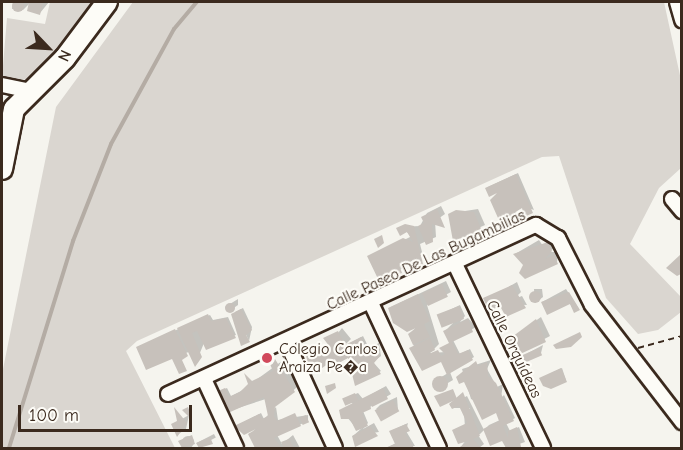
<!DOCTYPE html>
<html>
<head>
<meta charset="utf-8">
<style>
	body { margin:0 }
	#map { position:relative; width:683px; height:450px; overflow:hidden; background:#f5f4ee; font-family:"Comic Neue",sans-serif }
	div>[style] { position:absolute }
	.green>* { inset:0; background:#dad6d0 }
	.shadow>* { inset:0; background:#0003; transform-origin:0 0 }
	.round { border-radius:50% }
	.stream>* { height:4px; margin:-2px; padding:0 2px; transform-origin:2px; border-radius:2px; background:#b4aca4 }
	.building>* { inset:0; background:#c7c1bb; transform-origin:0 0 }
	.path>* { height:2px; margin-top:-1px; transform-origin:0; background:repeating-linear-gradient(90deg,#3b2a1e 0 6px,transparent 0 10.5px) }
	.roads { filter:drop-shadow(2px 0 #3b2a1e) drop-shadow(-2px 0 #3b2a1e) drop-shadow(0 2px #3b2a1e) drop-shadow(0 -2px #3b2a1e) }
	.street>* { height:14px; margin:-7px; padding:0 7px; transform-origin:7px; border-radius:7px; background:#fdfcf7 }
	.secondary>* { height:20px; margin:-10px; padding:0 10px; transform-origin:10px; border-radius:10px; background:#fdfcf7 }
	.dots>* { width:16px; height:16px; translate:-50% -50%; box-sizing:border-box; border:3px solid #fdfcf7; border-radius:50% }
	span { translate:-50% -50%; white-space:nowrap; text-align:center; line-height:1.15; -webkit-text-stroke:4.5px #fdfcf7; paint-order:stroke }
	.street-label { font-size:16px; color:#3b2a1e }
	.poi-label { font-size:16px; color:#3b2a1e }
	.left { translate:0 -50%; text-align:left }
	.frame { position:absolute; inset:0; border:3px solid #3b2a1e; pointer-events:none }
	.north { position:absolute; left:18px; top:18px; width:60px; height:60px; -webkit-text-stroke:4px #fdfcf7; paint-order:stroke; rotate:115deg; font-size:16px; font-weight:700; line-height:24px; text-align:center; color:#3b2a1e }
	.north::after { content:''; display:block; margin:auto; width:21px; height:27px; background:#3b2a1e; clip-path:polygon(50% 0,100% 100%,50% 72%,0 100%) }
	.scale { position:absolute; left:18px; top:405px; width:174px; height:27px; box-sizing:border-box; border:3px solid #3b2a1e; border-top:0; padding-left:8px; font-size:18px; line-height:21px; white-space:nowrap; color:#3b2a1e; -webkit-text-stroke:4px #fdfcf7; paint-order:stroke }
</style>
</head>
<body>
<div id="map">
	<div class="green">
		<div style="clip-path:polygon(50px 2px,97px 2px,44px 70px,28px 80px,2px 77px,7px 18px,45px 24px)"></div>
		<div style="clip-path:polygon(133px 2px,664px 2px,681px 80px,681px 168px,659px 188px,630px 244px,681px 297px,681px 312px,658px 330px,638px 334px,606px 298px,559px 156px,542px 157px,137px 341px,126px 351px,175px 448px,2px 448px,2px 374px,56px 107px)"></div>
	</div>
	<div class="shadow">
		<div style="clip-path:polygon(13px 2px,49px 2px,40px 13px,30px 3px,23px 10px,12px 9px)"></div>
		<div style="clip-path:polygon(518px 173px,534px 210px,523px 206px,515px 210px,517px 219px,503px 225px,503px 189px,488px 187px)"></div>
		<div style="clip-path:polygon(441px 206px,445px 214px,435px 221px,436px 237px,420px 244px,422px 252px,416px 259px,424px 261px,414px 259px,392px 276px,386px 249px,412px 236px,400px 227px,420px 226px,427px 213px)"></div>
		<div style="clip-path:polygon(478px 209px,485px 225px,454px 239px,452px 213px)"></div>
		<div style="clip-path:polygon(539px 240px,543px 246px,550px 241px,553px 249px,547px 252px,558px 252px,557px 262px,524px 264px,515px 254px)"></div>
		<div style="clip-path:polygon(446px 281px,451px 292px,427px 305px,439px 344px,430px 353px,446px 352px,450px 341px,445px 331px,454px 322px,441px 314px,460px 305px,465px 316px,460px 322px,468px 318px,476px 327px,453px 340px,460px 354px,470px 349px,474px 357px,450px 372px,453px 380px,436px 390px,433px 382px,448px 373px,442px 360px,417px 356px,410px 334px,418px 325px,391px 307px)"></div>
		<div style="clip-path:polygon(517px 282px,521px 292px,514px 299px,522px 296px,527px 305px,501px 304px,495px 295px)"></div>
		<div style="clip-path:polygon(534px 289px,542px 289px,543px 297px,535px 303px)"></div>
		<div style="clip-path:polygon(566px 289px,579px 309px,574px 311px,569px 302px,542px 302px)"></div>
		<div style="clip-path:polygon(238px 299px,238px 305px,228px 312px,225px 307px)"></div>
		<div style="clip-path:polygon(243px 308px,252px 327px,249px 341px,235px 312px)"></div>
		<div style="clip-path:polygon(210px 315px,213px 320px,228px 317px,236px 335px,204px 343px,195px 365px,189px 352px,172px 357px,138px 347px)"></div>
		<div style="clip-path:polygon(541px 317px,550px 336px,516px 354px,514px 336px)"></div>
		<div style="clip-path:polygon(342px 328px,351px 339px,318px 371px,311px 359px,320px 356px)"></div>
		<div style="clip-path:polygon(363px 336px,369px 348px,379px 343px,381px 356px,373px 362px,381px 371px,356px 384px,347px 345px)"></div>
		<div style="clip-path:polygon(543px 345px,541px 353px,523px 357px,528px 353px)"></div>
		<div style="clip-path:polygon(491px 360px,487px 369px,497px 387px,503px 384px,501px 398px,504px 395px,515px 418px,506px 423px,510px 431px,519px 427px,525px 442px,507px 448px,503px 439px,485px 429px,480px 434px,478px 435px,484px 444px,479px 448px,460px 448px,466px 440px,464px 414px,470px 408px,453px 408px,453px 403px,467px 396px,484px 430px,489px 425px,500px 420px,497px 411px,471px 399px,462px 369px)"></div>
		<div style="clip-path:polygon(282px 361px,298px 386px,281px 402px,272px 397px,229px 411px,222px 390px,227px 388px,231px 396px,241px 391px)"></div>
		<div style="clip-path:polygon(562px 368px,566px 380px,543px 377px)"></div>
		<div style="clip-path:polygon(386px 386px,391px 394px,363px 411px,368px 423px,363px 429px,374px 423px,379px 432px,353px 436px,363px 427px,357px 429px,341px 410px,353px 404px,346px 398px,358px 393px,363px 399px)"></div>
		<div style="clip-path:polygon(397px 397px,398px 410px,376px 409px,380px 405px)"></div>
		<div style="clip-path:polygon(276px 407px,278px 420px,308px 415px,308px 421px,277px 435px,282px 444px,293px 435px,300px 448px,257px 448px,250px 435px,257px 427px,238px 425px,261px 413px,264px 419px)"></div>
		<div style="clip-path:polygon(189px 415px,186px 429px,177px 435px,173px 424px)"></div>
		<div style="clip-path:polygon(408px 423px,406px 431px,415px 446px,386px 448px,396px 443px,393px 430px)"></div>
		<div style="left:214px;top:434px;width:4px;height:19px;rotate:63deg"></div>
		<div class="round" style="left:182px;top:436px;width:12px;height:12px"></div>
	</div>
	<div class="stream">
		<div style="left:9px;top:448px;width:217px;rotate:-72.8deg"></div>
		<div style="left:73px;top:241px;width:104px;rotate:-68.6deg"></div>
		<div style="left:111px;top:144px;width:131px;rotate:-61.3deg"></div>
		<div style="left:174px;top:29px;width:35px;rotate:-50deg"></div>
	</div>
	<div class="building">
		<div class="round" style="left:12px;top:0;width:12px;height:12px"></div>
		<div style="clip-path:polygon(29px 2px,43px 2px,40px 15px,27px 11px)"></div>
		<div style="clip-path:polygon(516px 174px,533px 213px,524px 217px,522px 208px,514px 213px,518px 220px,502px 227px,490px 200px,497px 193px,489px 197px,485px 188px)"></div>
		<div style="clip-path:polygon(437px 209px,445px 228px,432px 224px,433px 242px,426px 245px,418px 226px,424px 223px,421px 217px)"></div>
		<div style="clip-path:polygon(456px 210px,474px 212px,482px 231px,453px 241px,448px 214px)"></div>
		<div style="clip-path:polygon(405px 224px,414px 226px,423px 264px,416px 267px,413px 260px,400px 268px,402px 273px,379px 281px,367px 256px,403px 238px,413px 242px,407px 232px,400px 236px,396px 228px)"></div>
		<div style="clip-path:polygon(382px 235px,384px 243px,378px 248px,374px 239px)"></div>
		<div style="clip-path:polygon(548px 242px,552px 251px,545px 259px,554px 255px,558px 264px,525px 279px,519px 273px,523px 265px,513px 254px)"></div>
		<div style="clip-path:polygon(681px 254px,681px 274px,677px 276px,666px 268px)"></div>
		<div style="left:442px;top:284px;width:14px;height:22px;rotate:65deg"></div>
		<div style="clip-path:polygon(512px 285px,526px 308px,506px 317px,500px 306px,489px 311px,483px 298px)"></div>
		<div class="round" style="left:529px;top:291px;width:12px;height:12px"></div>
		<div style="clip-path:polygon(569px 292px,580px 310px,574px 313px,570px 304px,547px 315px,541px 302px)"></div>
		<div style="clip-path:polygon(418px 294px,430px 321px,424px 324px,430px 337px,413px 345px,408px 334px,416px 328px,407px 332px,393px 323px,388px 308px)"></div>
		<div class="round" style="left:225px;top:303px;width:10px;height:10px"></div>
		<div style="left:459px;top:306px;width:14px;height:24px;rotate:69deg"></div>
		<div style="clip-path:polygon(241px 309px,252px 330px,246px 335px,250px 342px,241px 346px,231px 314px)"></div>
		<div style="clip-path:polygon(208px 314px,211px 321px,226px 318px,236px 338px,206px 350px,197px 331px,192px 333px,202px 357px,195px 367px,177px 328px)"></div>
		<div style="clip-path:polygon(468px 319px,473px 332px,452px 342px,458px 354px,468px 350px,473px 360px,447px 375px,441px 362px,422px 371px,409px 348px,430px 338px,435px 350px,424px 356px,438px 350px,441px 356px,445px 354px,439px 348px,449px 343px,443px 331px)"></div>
		<div style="clip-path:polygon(536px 319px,546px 342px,516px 356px,508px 340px)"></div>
		<div style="clip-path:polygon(175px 329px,188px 356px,182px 360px,187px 371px,179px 374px,172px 359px,146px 370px,136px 347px)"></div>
		<div style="clip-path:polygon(338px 331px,345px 345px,361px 337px,367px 350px,375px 346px,380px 356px,374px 363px,381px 374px,355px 386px,348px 358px,337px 364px,335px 359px,312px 375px,305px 353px,330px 347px,323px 338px)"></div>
		<div style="clip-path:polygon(580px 332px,582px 337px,571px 347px,556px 349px,553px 345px)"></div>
		<div style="left:539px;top:348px;width:8px;height:19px;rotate:67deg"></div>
		<div style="clip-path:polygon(275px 359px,295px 392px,275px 407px,274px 416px,277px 421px,295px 413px,301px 426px,274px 438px,282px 448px,255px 448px,248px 434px,258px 428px,244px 435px,234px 426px,259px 414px,262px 419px,268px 416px,264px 397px,228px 413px,218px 391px,225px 388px,229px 397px,240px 392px,248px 384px,244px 373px,252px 381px,273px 371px,269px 362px)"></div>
		<div style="clip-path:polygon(476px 361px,478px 366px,487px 362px,488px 376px,496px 383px,514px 421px,503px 426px,508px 438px,508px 431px,517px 427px,521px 447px,506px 448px,502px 441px,490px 446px,483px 429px,499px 421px,496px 413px,482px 420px,464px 382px,459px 384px,456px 377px)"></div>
		<div style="clip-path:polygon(561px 368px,567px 382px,551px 389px,543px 386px,539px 378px)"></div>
		<div class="round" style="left:432px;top:376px;width:16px;height:16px"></div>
		<div style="clip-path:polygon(335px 383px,336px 388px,327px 394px,325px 386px)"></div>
		<div style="clip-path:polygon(383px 388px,388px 399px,372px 407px,370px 403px,371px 409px,362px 413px,368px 426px,356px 431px,350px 419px,341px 419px,339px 410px)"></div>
		<div style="clip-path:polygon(453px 389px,457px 399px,440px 407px,434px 396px)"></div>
		<div style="clip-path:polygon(463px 392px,480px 436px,473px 439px,481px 448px,458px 448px,472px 440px,458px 444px,452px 430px,467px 423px,459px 406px,452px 409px,449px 404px)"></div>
		<div style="left:355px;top:393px;width:8px;height:14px;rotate:67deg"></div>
		<div style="left:393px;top:400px;width:13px;height:21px;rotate:61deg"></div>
		<div style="clip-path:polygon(174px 407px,187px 423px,177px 437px,171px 424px,177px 421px)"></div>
		<div style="clip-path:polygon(188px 407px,191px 415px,188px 416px,182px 410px)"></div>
		<div style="left:306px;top:415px;width:8px;height:7px;rotate:67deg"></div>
		<div style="clip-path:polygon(406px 424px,410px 431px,405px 433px,414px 448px,385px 448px,395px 444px,389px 431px)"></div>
		<div style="clip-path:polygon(370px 426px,378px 436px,355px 447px,352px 436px)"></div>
		<div style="clip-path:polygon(192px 435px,195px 444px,182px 448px,178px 441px)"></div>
		<div style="clip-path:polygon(210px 437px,213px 444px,199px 448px,196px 443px)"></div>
		<div style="clip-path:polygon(289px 439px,294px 448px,284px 448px,281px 442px)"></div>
	</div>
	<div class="path">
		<div style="left:638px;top:348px;width:46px;rotate:-15.3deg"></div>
	</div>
	<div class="roads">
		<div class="street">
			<div style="left:677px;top:2px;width:19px;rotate:74deg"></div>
			<div style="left:2px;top:85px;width:25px;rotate:12deg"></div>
			<div style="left:672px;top:199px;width:16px;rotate:50deg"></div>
			<div style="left:455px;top:264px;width:204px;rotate:64.4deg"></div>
			<div style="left:371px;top:303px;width:160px;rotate:64.9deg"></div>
			<div style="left:287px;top:343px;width:115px;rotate:65.4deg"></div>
			<div style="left:204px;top:379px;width:76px;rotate:65.1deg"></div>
			<div style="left:168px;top:394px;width:405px;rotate:-24.7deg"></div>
			<div style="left:536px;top:225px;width:26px;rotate:31deg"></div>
			<div style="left:558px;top:238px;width:75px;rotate:63.1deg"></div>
			<div style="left:592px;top:305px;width:148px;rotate:52.4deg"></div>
		</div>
		<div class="secondary">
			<div style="left:2px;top:169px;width:61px;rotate:-78.7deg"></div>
			<div style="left:14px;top:109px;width:72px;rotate:-45deg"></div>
			<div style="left:65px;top:58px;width:70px;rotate:-53.1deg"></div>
		</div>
	</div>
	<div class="dots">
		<div style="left:267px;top:358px;background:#d1495b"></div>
	</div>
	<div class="street-label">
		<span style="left:426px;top:260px;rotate:-25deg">Calle Paseo De Las Bugambilias</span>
		<span style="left:514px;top:349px;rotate:64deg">Calle Orquídeas</span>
	</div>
	<div class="poi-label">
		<span class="left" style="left:279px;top:358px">Colegio Carlos<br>Araiza Pe�a</span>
	</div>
	<div class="frame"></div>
	<div class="north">N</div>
	<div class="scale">100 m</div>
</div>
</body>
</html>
